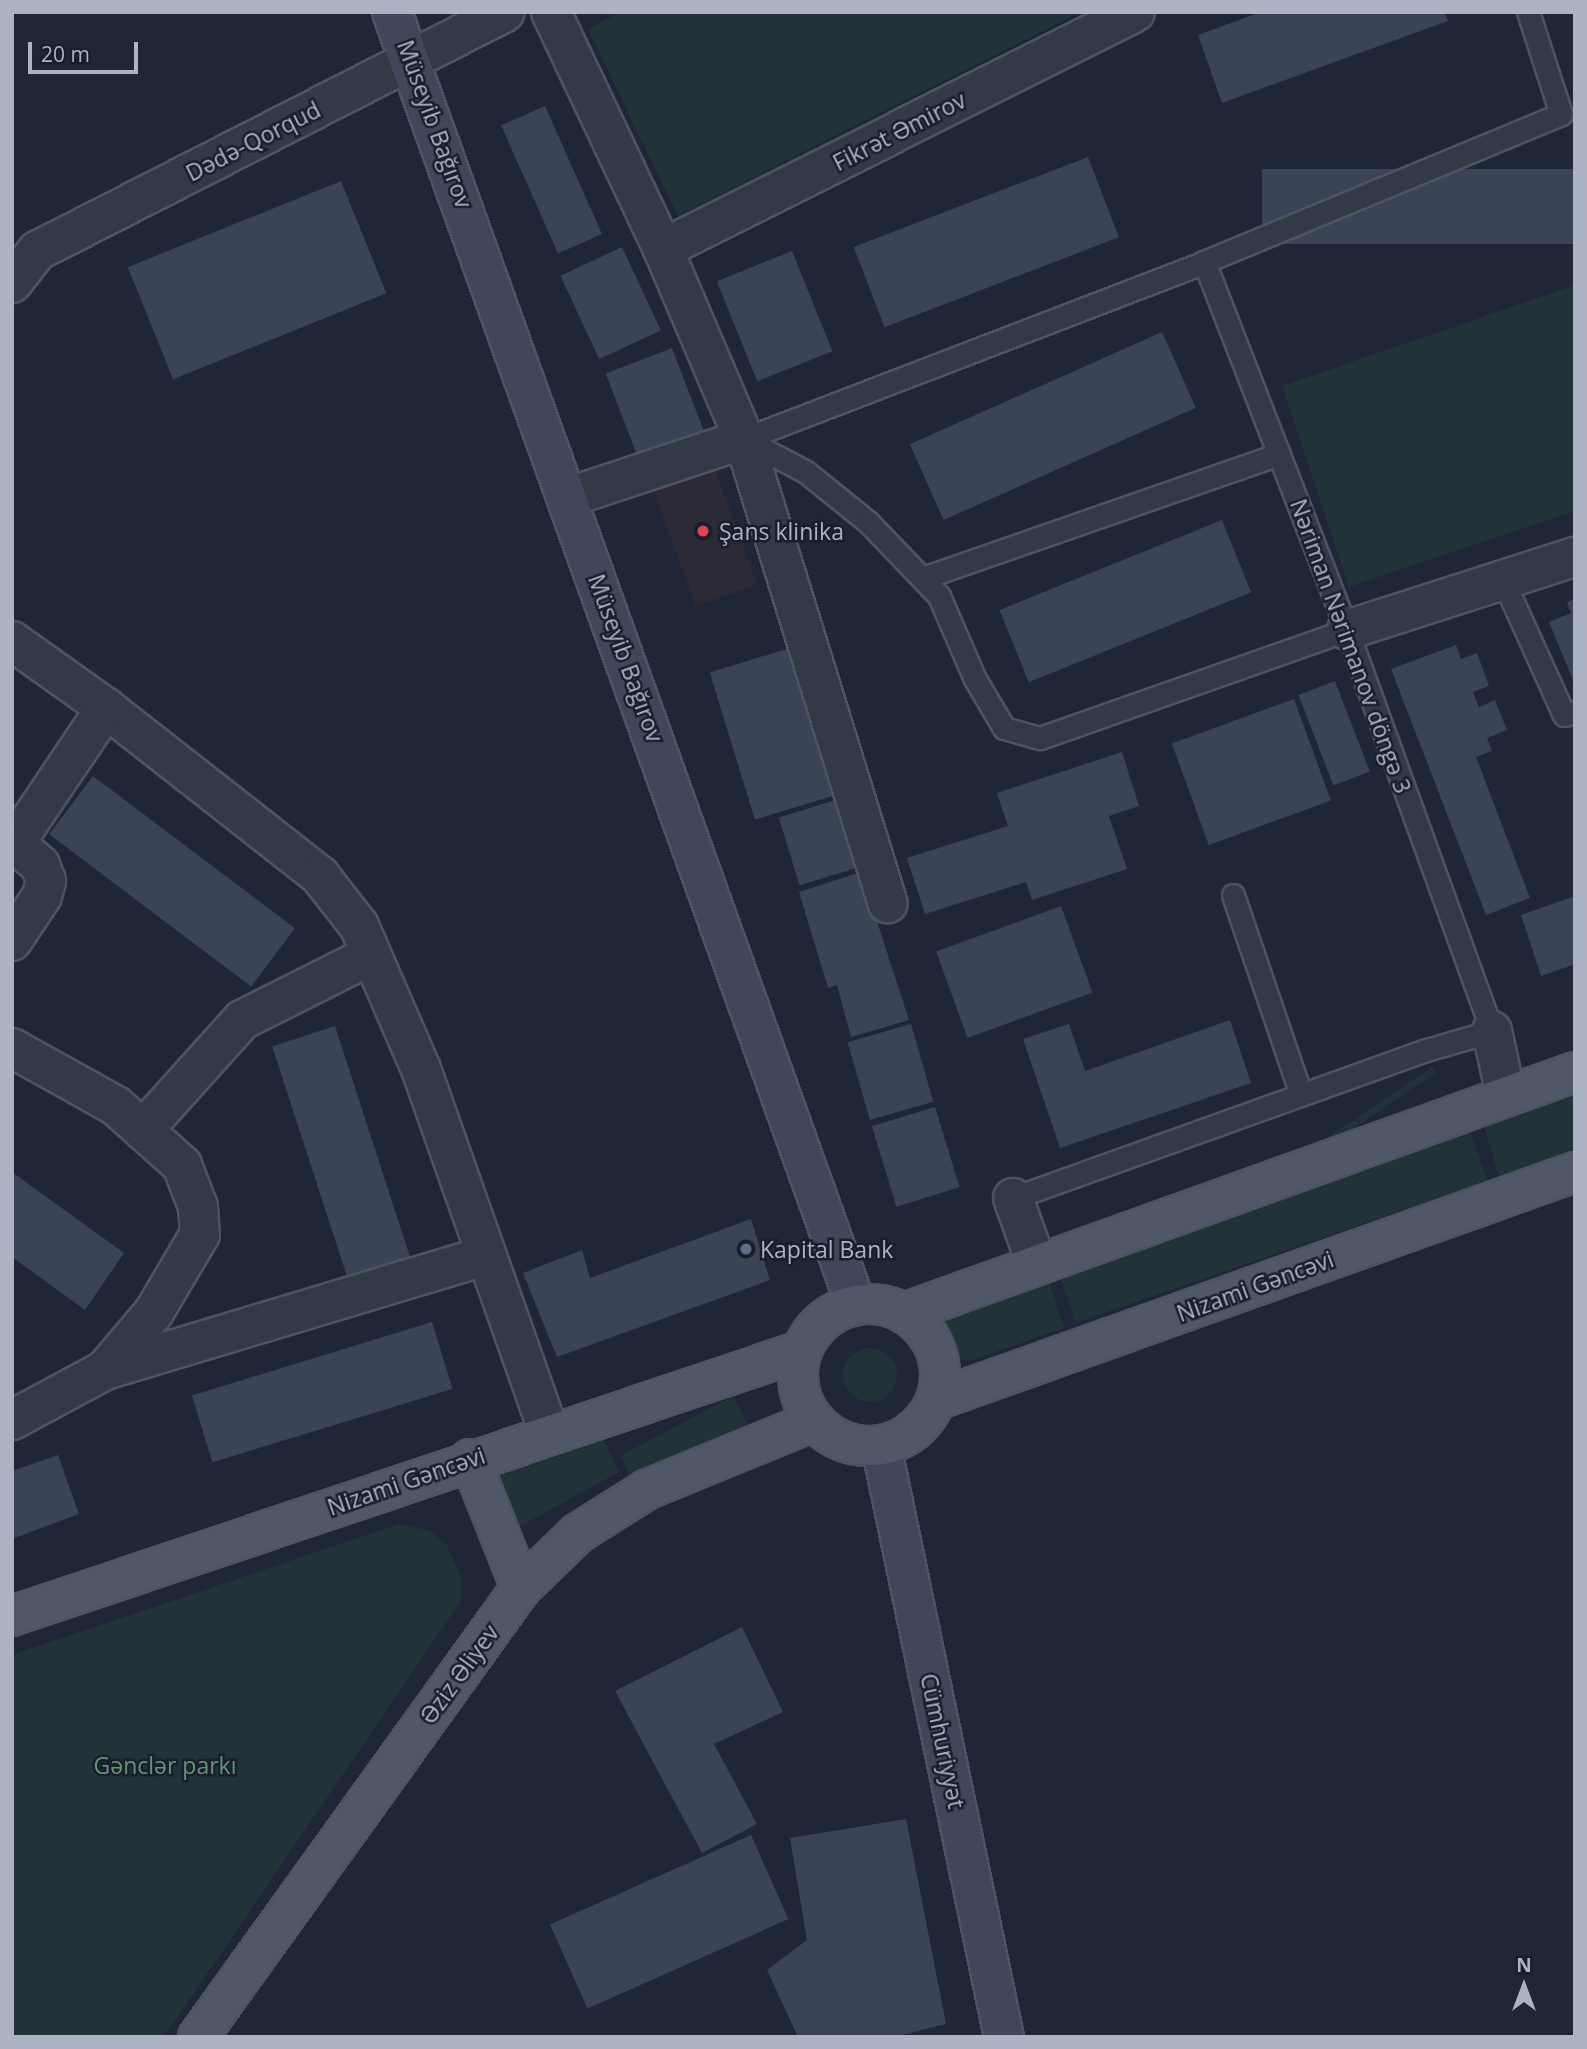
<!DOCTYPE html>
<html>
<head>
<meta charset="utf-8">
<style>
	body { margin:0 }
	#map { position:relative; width:1587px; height:2049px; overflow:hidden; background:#1f2637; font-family:"Open Sans",sans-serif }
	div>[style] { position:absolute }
	.medical>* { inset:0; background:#2d2a38; transform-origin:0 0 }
	.green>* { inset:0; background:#213338; transform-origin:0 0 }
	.round { border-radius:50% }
	.building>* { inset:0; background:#3a4457; transform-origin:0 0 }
	.roads { filter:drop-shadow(2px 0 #4d5362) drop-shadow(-2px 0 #4d5362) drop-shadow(0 2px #4d5362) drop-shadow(0 -2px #4d5362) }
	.lane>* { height:21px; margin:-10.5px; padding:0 10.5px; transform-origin:10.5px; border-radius:10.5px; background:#323947 }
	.street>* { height:38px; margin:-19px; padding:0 19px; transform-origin:19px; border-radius:19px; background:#323947 }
	.secondary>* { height:38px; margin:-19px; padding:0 19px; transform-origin:19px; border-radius:19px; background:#40475a }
	.primary>* { height:38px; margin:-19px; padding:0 19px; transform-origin:19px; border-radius:19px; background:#505768 }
	.primary>.ring { margin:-19px; padding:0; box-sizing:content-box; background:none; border:38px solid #505768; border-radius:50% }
	.dots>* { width:19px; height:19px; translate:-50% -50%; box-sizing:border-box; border:4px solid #181e2b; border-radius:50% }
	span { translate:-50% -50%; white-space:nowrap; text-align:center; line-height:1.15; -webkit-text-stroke:5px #181e2b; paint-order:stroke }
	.street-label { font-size:23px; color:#acb3c4 }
	.poi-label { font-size:23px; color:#acb3c4 }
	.left { translate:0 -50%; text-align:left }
	.park-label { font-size:23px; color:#639574 }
	.frame { position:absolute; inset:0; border:14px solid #acb3c4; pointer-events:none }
	.north { position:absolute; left:1489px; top:1951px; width:70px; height:70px; -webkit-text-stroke:5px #181e2b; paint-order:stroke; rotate:0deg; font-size:19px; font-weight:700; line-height:28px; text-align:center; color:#acb3c4 }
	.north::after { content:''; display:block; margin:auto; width:24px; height:32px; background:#acb3c4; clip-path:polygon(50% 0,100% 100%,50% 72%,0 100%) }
	.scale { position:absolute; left:28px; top:42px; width:110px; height:32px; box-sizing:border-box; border:4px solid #acb3c4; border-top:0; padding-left:9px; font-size:21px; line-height:24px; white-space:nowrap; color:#acb3c4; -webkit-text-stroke:5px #181e2b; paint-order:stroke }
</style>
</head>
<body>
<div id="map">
	<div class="medical">
		<div style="left:709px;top:453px;width:140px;height:65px;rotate:70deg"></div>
	</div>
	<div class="green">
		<div style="clip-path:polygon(620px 12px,1080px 12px,678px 216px,588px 29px)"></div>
		<div style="clip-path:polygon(1575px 285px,1575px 511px,1349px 587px,1282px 386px)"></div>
		<div style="left:1432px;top:1067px;width:7px;height:369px;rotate:56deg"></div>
		<div style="clip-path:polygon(1575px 1090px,1575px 1151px,1499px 1178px,1483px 1122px)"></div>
		<div style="left:1469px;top:1128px;width:56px;height:435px;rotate:71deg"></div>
		<div style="clip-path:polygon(1047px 1276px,1064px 1328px,969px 1361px,959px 1359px,946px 1345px,941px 1314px)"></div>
		<div class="round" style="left:843px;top:1348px;width:54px;height:54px"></div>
		<div style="left:733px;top:1396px;width:32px;height:128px;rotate:62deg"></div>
		<div style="clip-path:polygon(603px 1439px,619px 1472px,513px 1530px,492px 1477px)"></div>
		<div style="clip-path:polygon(400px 1524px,430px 1531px,447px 1545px,461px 1577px,461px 1601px,164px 2037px,12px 2037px,12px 1655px)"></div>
	</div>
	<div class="building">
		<div style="clip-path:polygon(1261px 12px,1445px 12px,1448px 21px,1222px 103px,1198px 35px)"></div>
		<div style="left:545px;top:106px;width:140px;height:48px;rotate:66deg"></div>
		<div style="left:1088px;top:157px;width:86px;height:251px;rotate:69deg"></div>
		<div style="left:1575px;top:169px;width:75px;height:313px;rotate:90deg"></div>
		<div style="left:341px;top:181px;width:121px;height:230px;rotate:68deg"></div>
		<div style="left:622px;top:247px;width:92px;height:68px;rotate:65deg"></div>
		<div style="left:792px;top:251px;width:108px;height:81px;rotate:68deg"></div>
		<div style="left:1162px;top:332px;width:83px;height:276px;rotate:66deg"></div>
		<div style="left:672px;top:348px;width:91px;height:71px;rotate:69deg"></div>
		<div style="left:1222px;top:520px;width:78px;height:240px;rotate:68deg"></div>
		<div style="clip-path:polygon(1575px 599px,1575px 685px,1549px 622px,1571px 613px,1567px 602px)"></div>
		<div style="clip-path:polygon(1456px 645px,1461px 659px,1477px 653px,1489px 686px,1473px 692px,1479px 707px,1495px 700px,1507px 730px,1487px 738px,1492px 751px,1476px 757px,1530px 898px,1486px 915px,1391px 669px)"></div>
		<div style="left:793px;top:647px;width:154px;height:87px;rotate:73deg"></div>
		<div style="left:1335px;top:681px;width:97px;height:39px;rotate:69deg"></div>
		<div style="left:1294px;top:699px;width:108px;height:130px;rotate:70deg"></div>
		<div style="clip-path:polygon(1122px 752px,1139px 806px,1109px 816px,1127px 869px,1032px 900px,1026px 882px,925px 914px,907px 858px,1008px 826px,997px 793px)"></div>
		<div style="left:93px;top:776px;width:253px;height:73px;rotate:37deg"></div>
		<div style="left:839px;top:799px;width:71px;height:63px;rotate:73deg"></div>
		<div style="clip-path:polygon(861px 872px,909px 1020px,851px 1037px,837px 985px,828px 988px,799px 892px)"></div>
		<div style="clip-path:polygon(1575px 896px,1575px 964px,1541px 976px,1521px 915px)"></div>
		<div style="left:1061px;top:906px;width:92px;height:133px;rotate:70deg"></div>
		<div style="clip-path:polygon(1230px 1020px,1251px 1083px,1060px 1148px,1023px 1039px,1069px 1024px,1085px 1071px)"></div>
		<div style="left:911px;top:1024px;width:81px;height:66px;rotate:74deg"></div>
		<div style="left:335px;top:1026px;width:257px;height:66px;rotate:72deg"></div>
		<div style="left:935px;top:1107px;width:84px;height:66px;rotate:73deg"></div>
		<div style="clip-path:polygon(12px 1172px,124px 1253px,85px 1310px,12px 1257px)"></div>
		<div style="clip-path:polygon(751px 1219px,770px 1280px,557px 1357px,523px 1273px,582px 1250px,590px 1278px)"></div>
		<div style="left:432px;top:1322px;width:70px;height:251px;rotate:73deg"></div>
		<div style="clip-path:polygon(58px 1455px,79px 1514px,12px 1539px,12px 1471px)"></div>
		<div style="clip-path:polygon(742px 1627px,783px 1712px,714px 1744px,757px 1824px,702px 1853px,615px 1691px)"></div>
		<div style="clip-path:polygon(906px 1819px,946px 2024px,894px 2037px,798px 2037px,767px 1970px,807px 1940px,790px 1838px)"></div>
		<div style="left:751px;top:1835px;width:92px;height:220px;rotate:66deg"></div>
	</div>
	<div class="roads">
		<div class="lane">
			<div style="left:744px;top:439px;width:493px;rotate:-21deg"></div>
			<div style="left:1204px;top:262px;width:386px;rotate:-22.5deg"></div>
			<div style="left:1561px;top:114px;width:107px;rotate:-107.9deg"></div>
			<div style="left:744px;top:439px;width:70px;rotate:28deg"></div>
			<div style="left:806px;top:472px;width:80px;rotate:38.9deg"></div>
			<div style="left:868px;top:522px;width:103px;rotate:46.2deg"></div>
			<div style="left:939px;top:596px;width:90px;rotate:66.6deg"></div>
			<div style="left:975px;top:679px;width:57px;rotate:59.4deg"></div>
			<div style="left:1004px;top:728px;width:37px;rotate:16deg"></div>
			<div style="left:1040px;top:738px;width:325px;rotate:-19.4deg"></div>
			<div style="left:923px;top:578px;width:377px;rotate:-19.2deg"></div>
			<div style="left:1503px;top:580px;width:148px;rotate:65.7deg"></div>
			<div style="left:1564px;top:715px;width:11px;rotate:-15deg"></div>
			<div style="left:1233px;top:895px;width:211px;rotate:71.2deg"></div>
			<div style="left:1013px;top:1198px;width:436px;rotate:-19.7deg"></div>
			<div style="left:1423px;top:1051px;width:72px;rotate:-16.2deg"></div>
			<div style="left:1492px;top:1031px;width:426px;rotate:-109.9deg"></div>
			<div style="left:1347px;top:630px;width:395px;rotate:-111.2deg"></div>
		</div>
		<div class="street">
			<div style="left:551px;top:12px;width:262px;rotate:64.7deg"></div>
			<div style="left:663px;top:249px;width:207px;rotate:66.9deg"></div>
			<div style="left:744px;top:439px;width:486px;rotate:72.8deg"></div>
			<div style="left:663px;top:249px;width:528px;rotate:-26.66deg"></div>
			<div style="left:12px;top:283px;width:41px;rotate:-52deg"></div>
			<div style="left:37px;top:251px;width:525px;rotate:-27.05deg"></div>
			<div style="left:569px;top:497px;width:184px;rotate:-18.3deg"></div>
			<div style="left:1347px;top:630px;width:239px;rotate:-17.8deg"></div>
			<div style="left:12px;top:641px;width:115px;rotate:35.5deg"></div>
			<div style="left:106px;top:708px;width:272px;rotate:38.1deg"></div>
			<div style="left:320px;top:876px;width:63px;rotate:52deg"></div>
			<div style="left:359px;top:926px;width:156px;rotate:66.6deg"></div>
			<div style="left:421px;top:1069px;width:386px;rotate:70.6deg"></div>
			<div style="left:12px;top:841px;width:4px;rotate:34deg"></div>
			<div style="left:15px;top:843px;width:163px;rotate:-56deg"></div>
			<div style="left:12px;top:941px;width:54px;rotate:-56.3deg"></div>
			<div style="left:42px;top:896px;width:16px;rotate:-75deg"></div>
			<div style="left:46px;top:881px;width:17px;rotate:-111deg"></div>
			<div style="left:40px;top:865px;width:33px;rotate:-139deg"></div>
			<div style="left:1492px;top:1031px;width:66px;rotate:77.8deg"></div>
			<div style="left:12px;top:1048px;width:119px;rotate:29.1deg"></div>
			<div style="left:116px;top:1106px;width:89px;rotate:41.8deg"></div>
			<div style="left:182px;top:1165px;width:45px;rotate:69.1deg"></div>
			<div style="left:198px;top:1207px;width:27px;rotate:86deg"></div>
			<div style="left:200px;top:1234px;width:91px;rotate:120.5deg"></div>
			<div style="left:154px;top:1312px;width:76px;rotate:130.2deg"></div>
			<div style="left:105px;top:1370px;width:106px;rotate:151.7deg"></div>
			<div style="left:143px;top:1130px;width:148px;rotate:-48deg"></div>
			<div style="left:242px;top:1020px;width:144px;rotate:-26.7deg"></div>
			<div style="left:1013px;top:1198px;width:71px;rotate:70.3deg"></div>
			<div style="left:105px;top:1370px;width:398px;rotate:-16.7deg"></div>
		</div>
		<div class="secondary">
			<div style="left:392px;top:12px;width:1374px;rotate:70.26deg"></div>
			<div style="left:881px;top:1445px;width:605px;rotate:78.26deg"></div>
		</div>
		<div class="primary">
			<div class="ring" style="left:798px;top:1304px;width:104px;height:104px"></div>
			<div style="left:904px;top:1313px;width:713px;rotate:-19.76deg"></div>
			<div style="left:936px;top:1400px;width:678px;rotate:-19.64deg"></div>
			<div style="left:470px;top:1459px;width:139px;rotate:68.4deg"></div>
			<div style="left:12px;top:1616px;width:832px;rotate:-18.57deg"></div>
			<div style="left:198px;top:2037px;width:553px;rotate:-54.27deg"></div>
			<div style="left:521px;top:1588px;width:79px;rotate:-44deg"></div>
			<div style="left:578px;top:1533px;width:83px;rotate:-32.2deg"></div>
			<div style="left:648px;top:1489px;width:179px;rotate:-22.3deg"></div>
		</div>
	</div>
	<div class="dots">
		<div style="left:703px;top:531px;background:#e0444e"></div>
		<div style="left:746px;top:1249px;background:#5c6f8a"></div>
	</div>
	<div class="street-label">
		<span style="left:435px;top:124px;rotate:70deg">Müseyib Bağırov</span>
		<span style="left:899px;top:131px;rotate:-27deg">Fikrət Əmirov</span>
		<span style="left:253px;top:141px;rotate:-27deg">Dədə-Qorqud</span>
		<span style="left:1351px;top:646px;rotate:70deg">Nəriman Nərimanov döngə 3</span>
		<span style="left:626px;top:658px;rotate:70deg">Müseyib Bağırov</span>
		<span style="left:1255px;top:1286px;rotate:-20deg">Nizami Gəncəvi</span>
		<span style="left:406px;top:1481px;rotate:-19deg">Nizami Gəncəvi</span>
		<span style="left:459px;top:1674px;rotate:-54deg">Əziz Əliyev</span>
		<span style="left:943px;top:1741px;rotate:78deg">Cümhuriyyət</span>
	</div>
	<div class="poi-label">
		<span class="left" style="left:719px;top:531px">Şans klinika</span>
		<span class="left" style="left:760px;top:1249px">Kapital Bank</span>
	</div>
	<div class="park-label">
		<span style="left:165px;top:1765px">Gənclər parkı</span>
	</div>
	<div class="frame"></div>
	<div class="north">N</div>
	<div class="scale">20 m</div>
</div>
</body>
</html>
